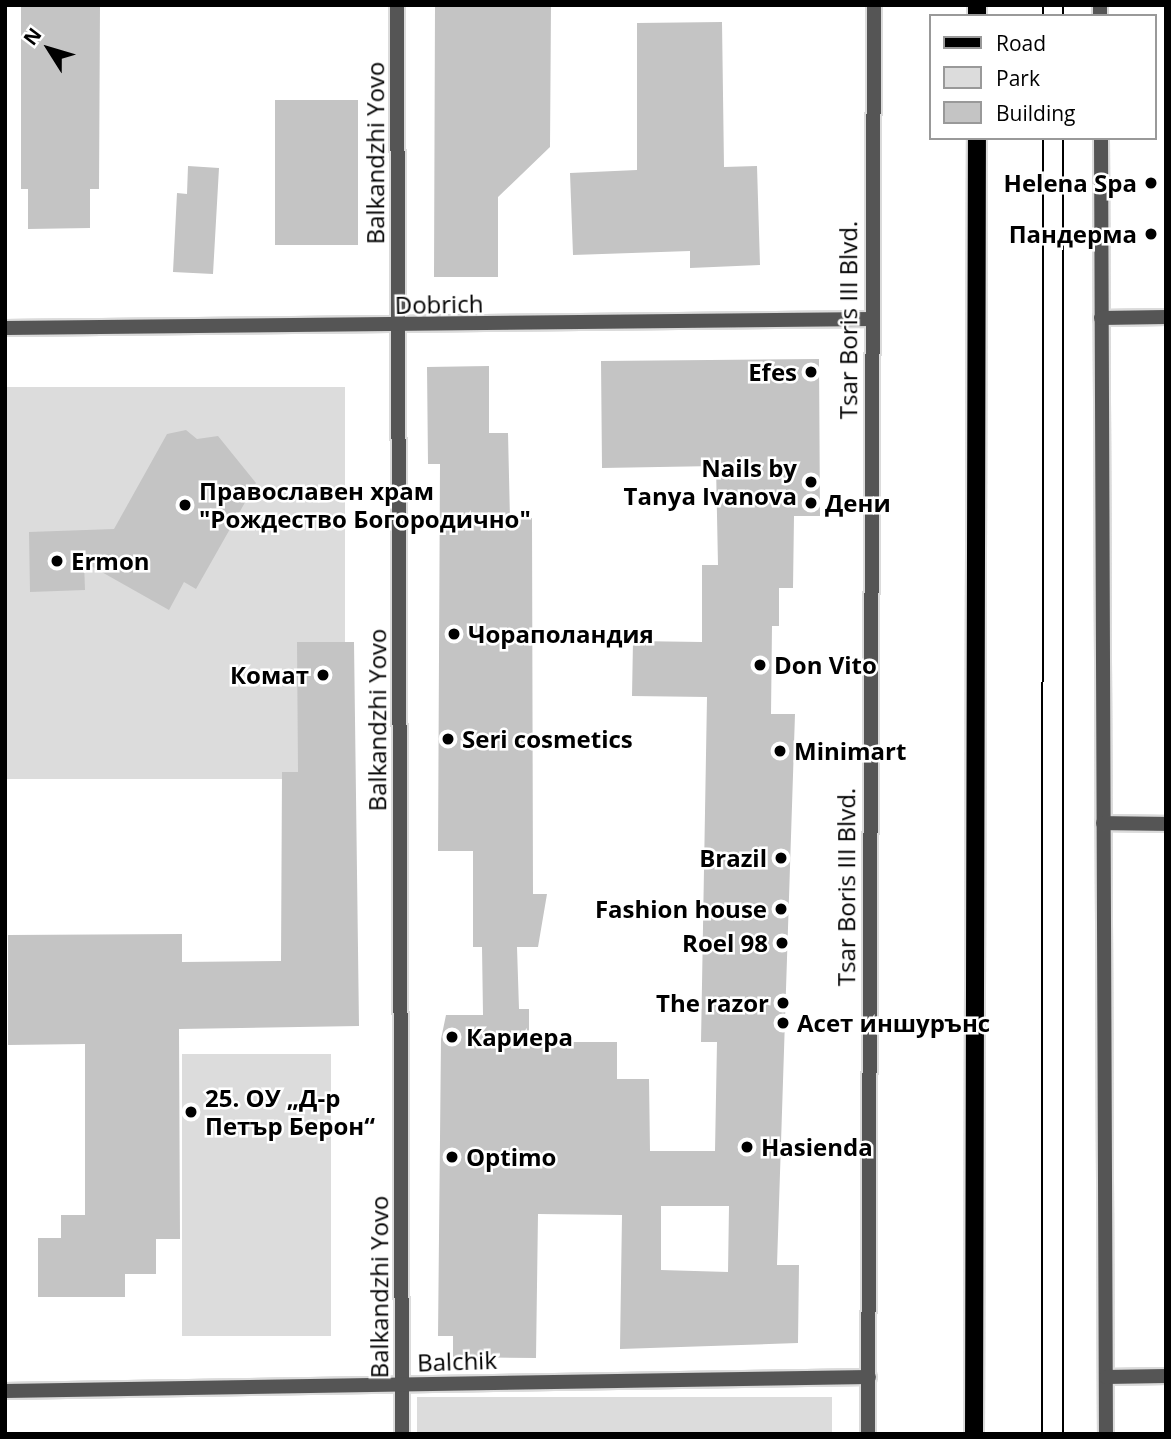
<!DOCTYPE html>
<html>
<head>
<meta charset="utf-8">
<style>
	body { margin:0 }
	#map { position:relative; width:1171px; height:1439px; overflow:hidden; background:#fff; font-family:"Open Sans",sans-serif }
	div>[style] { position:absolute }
	.green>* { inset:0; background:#dcdcdc; transform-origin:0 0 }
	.building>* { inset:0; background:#c4c4c4; transform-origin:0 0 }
	.roads { filter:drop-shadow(2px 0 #dbdbdb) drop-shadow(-2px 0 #dbdbdb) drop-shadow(0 2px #dbdbdb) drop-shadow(0 -2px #dbdbdb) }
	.street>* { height:14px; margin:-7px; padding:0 7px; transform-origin:7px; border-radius:7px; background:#555 }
	.primary>* { height:18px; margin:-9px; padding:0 9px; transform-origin:9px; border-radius:9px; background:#000 }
	.tram>* { height:2px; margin:-1px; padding:0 1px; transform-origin:1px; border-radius:1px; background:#000 }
	.dots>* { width:19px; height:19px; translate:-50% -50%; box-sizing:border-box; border:4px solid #fff; border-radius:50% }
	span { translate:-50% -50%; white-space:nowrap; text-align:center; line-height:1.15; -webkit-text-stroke:5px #fff; paint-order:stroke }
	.street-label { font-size:24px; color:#000 }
	.poi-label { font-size:24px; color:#000; font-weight:700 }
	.right { translate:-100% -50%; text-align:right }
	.left { translate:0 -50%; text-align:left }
	.frame { position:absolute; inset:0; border:7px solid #000; pointer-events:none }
	.legend { position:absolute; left:929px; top:14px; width:228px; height:126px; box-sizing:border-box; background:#fff; border:2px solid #999; margin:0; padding:9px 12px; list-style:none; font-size:21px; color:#000 }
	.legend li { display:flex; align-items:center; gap:14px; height:35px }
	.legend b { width:35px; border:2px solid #999 }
	.north { position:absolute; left:14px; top:14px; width:70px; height:70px; -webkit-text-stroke:5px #fff; paint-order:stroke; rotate:307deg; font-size:19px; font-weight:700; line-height:28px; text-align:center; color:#000 }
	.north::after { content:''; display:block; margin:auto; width:24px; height:32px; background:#000; clip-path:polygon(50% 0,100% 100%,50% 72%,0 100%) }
</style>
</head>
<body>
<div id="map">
	<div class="green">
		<div style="left:7px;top:387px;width:338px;height:392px"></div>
		<div style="left:182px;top:1054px;width:149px;height:282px"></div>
		<div style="left:832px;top:1397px;width:37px;height:415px;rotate:90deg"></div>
	</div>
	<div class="building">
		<div style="clip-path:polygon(21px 5px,100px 5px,99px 189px,90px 189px,90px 228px,28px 229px,28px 189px,21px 189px)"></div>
		<div style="clip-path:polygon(435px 5px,551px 5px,550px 147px,498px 197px,498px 277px,434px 277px)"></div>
		<div style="clip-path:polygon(722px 22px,724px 167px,757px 166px,760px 265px,690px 268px,690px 251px,573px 255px,570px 173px,637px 170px,637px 23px)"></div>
		<div style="left:275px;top:100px;width:83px;height:145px"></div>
		<div style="clip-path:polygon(188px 166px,219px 168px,213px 274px,173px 272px,177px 193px,187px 194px)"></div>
		<div style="clip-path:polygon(evenodd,819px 359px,820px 516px,794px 516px,793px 588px,779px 588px,779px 626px,772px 626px,771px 714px,795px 714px,777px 1265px,799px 1265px,798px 1343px,620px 1349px,622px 1215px,538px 1214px,536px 1358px,453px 1357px,453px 1336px,438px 1336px,441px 1039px,446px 1015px,483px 1015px,482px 947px,473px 947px,473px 851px,438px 851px,440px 464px,428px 464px,427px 367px,489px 366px,489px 433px,508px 433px,510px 519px,532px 518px,533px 894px,547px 894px,538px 947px,517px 947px,519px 1009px,529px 1009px,529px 1042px,617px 1042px,617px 1079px,649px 1079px,650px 1151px,715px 1151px,717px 1042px,701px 1042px,707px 697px,632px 696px,633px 641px,702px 642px,702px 565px,718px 565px,716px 466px,602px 468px,601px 361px,819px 359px,661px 1206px,729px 1206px,728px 1272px,661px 1270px,661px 1206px)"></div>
		<div style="clip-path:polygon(186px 430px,197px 439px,218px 436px,256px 483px,196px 589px,184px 582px,169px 610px,84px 562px,85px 590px,30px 592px,29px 532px,114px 529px,167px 434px)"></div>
		<div style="clip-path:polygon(297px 642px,354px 642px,359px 1026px,179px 1029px,180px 1239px,156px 1239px,156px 1274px,125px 1274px,125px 1297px,38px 1297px,38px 1238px,61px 1238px,61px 1215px,85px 1215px,85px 1044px,8px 1045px,8px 935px,182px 934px,182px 962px,281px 961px,282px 772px,298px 772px)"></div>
	</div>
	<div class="roads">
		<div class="street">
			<div style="left:397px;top:5px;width:1429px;rotate:89.8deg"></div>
			<div style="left:1100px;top:5px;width:11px;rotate:90deg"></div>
			<div style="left:1101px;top:138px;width:1296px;rotate:89.78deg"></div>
			<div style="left:1101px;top:318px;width:65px;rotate:-0.9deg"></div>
			<div style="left:5px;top:328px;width:868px;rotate:-0.59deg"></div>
			<div style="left:1103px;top:823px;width:63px;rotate:0.9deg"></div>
			<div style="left:1106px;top:1377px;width:60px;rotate:-1deg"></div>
			<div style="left:5px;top:1391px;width:864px;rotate:-0.93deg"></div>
			<div style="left:868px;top:1434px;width:1429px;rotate:-89.76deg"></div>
		</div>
		<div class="primary">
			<div style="left:977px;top:16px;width:11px;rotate:-90deg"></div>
			<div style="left:974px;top:1434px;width:1296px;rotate:-89.87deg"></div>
		</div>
	</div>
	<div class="tram">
		<div style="left:1063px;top:5px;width:11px;rotate:90deg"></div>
		<div style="left:1043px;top:16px;width:11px;rotate:-90deg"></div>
		<div style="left:1063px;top:138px;width:1296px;rotate:90deg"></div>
		<div style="left:1042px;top:1434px;width:1296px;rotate:-89.96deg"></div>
	</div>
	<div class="dots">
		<div style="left:1151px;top:183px;background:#000"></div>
		<div style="left:1151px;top:234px;background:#000"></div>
		<div style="left:811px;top:372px;background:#000"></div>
		<div style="left:811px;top:482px;background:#000"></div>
		<div style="left:811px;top:503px;background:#000"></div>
		<div style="left:185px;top:505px;background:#000"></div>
		<div style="left:57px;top:561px;background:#000"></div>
		<div style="left:454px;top:634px;background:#000"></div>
		<div style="left:760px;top:665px;background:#000"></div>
		<div style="left:323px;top:675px;background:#000"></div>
		<div style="left:448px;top:739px;background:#000"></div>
		<div style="left:780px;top:751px;background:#000"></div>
		<div style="left:781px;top:858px;background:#000"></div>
		<div style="left:781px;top:909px;background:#000"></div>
		<div style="left:782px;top:943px;background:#000"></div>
		<div style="left:783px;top:1003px;background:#000"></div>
		<div style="left:783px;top:1023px;background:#000"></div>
		<div style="left:452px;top:1037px;background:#000"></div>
		<div style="left:191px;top:1112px;background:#000"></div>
		<div style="left:747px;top:1147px;background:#000"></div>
		<div style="left:452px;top:1157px;background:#000"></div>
	</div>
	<div class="street-label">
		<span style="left:375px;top:153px;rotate:-90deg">Balkandzhi Yovo</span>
		<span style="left:439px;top:304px;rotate:-1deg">Dobrich</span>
		<span style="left:848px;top:320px;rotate:-90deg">Tsar Boris III Blvd.</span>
		<span style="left:377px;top:720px;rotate:-90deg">Balkandzhi Yovo</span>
		<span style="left:846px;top:887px;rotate:-90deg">Tsar Boris III Blvd.</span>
		<span style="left:379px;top:1287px;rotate:-90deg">Balkandzhi Yovo</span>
		<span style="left:457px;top:1361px;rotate:-2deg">Balchik</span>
	</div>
	<div class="poi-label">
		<span class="right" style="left:1137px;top:183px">Helena Spa</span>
		<span class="right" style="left:1137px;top:234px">Пандерма</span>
		<span class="right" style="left:797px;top:372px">Efes</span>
		<span class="right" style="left:797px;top:482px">Nails by<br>Tanya Ivanova</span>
		<span class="left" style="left:199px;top:505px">Православен храм<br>"Рождество Богородично"</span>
		<span class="left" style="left:825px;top:503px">Дени</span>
		<span class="left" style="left:71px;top:561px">Ermon</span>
		<span class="left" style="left:468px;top:634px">Чораполандия</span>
		<span class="left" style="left:774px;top:665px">Don Vito</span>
		<span class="right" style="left:309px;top:675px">Комат</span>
		<span class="left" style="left:462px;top:739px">Seri cosmetics</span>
		<span class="left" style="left:794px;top:751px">Minimart</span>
		<span class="right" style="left:767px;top:858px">Brazil</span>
		<span class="right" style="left:767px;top:909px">Fashion house</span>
		<span class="right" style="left:768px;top:943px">Roel 98</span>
		<span class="right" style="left:769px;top:1003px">The razor</span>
		<span class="left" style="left:797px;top:1023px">Асет иншурънс</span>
		<span class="left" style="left:466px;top:1037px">Кариера</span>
		<span class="left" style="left:205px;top:1112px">25. ОУ „Д-р<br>Петър Берон“</span>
		<span class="left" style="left:761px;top:1147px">Hasienda</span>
		<span class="left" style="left:466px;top:1157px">Optimo</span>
	</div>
	<div class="frame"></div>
	<ul class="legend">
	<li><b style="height:9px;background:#000"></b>Road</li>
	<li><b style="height:19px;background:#dcdcdc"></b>Park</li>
	<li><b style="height:19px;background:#c4c4c4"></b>Building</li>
	</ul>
	<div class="north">N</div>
</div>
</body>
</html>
